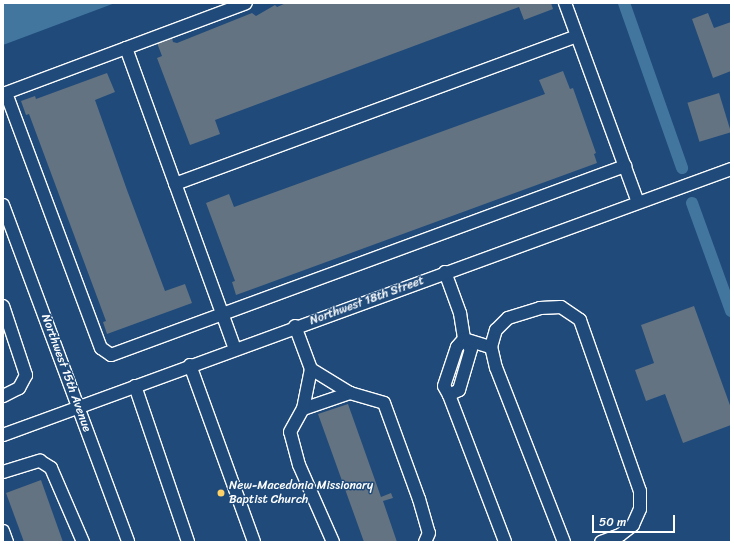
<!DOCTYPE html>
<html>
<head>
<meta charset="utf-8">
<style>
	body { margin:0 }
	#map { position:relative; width:734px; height:545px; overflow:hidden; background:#1f4a7a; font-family:Sriracha,sans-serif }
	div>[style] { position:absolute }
	.water>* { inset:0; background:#42769f }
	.canal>* { height:12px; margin:-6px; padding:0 6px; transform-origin:6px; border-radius:6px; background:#42769f }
	.building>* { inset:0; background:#637382; transform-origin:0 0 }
	.roads { filter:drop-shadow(1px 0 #fff) drop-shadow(-1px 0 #fff) drop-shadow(0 1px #fff) drop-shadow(0 -1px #fff) }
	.minor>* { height:12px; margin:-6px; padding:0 6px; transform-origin:6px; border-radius:6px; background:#1f4a7a }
	.dots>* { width:11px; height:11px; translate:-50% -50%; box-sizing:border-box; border:2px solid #1f4a7a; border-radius:50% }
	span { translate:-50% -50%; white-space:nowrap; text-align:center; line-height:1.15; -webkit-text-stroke:3px #1f4a7a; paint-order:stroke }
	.street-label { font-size:12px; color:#fff }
	.poi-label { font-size:12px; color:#fff }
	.left { translate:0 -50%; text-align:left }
	.frame { position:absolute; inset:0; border:4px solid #fff; pointer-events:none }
	.scale { position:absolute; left:592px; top:515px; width:83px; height:18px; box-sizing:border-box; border:2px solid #fff; border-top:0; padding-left:5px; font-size:12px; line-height:14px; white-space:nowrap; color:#fff; -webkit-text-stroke:3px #1f4a7a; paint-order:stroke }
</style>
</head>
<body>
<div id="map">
	<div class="water">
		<div style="clip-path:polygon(3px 3px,115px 3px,3px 45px)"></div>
	</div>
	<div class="canal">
		<div style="left:624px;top:3px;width:175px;rotate:70.6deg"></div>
		<div style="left:692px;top:203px;width:115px;rotate:70.1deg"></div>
	</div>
	<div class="building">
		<div style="clip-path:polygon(286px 3px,551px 3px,553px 9px,524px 20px,519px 7px,215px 120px,220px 134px,190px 145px,157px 58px,162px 56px,157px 43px,172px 38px,173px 42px,177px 43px,252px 13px,256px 16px,275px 5px,277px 7px)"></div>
		<div style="clip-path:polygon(708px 13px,714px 28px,731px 22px,731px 71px,713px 78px,692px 19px)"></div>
		<div style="clip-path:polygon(563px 71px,570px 89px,573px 88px,596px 153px,594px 154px,597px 163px,236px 295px,232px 282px,235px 281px,206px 203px,229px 194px,234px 207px,545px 94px,539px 80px)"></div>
		<div style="clip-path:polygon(107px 73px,115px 92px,95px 100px,127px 190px,165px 291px,185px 284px,192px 303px,107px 334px,103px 322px,106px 321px,29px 114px,26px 115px,21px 101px,35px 96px,36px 99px)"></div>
		<div style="left:719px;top:93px;width:41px;height:33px;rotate:73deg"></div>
		<div style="clip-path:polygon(694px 306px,731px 408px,731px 425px,683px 443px,665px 394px,646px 401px,635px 370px,654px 363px,641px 325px)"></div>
		<div style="clip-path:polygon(348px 404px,381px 497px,391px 493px,393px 498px,383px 501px,397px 542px,364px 542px,318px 414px)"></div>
		<div style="clip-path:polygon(41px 480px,63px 542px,24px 542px,6px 493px)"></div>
	</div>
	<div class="roads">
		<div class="minor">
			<div style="left:565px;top:3px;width:212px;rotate:69.9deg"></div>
			<div style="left:126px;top:48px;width:320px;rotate:70.1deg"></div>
			<div style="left:6px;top:93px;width:272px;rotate:69.6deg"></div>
			<div style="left:101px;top:348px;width:12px;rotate:35deg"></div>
			<div style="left:111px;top:355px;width:548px;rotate:-20.19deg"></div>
			<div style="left:3px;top:94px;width:259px;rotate:-20.5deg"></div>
			<div style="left:175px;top:184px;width:428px;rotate:-20.2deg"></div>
			<div style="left:3px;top:205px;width:359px;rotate:69.6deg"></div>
			<div style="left:445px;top:272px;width:44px;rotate:69.9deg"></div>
			<div style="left:460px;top:313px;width:26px;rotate:81deg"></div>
			<div style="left:464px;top:339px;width:12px;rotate:55deg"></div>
			<div style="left:471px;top:349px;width:43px;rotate:106.3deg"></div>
			<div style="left:459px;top:390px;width:11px;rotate:153deg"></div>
			<div style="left:449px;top:395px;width:10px;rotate:-119deg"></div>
			<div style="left:444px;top:386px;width:41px;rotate:-71.6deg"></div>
			<div style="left:457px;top:347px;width:11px;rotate:-49deg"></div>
			<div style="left:3px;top:306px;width:73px;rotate:71.6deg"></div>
			<div style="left:26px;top:375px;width:15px;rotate:118deg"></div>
			<div style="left:19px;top:388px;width:18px;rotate:153deg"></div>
			<div style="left:295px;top:326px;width:46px;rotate:69.6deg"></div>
			<div style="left:464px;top:339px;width:28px;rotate:17deg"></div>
			<div style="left:190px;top:365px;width:188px;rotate:70.1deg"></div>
			<div style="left:135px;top:386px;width:165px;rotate:71.2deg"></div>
			<div style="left:449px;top:395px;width:157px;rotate:69.1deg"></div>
			<div style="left:303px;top:409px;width:50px;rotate:-18.8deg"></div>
			<div style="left:3px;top:435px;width:775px;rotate:-20.07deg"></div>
			<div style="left:3px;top:472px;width:39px;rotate:-17deg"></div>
			<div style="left:40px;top:461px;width:13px;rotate:32deg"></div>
			<div style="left:51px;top:468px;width:81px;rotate:66.6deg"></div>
			<div style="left:3px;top:531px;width:12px;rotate:70deg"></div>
			<div style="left:333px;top:542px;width:84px;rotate:-113.8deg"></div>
			<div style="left:299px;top:465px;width:34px;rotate:-105deg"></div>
			<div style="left:290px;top:432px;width:26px;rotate:-61deg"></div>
			<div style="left:303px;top:409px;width:41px;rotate:-78.7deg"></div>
			<div style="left:311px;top:369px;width:46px;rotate:31.6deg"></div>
			<div style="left:350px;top:393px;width:35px;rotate:16deg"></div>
			<div style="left:384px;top:403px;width:102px;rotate:70deg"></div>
			<div style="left:419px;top:499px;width:35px;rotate:74deg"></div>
			<div style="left:429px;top:533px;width:10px;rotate:114deg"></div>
			<div style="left:564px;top:542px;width:187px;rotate:-111.3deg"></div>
			<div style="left:496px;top:368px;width:22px;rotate:-103deg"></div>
			<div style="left:491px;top:347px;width:18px;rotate:-74deg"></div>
			<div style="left:496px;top:330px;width:17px;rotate:-45deg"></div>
			<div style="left:508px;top:318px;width:34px;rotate:-17deg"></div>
			<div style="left:540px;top:308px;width:21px;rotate:-3deg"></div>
			<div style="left:561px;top:307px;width:23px;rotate:34deg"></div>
			<div style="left:580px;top:320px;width:181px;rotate:70.7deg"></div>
			<div style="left:640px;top:491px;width:18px;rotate:90deg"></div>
			<div style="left:640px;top:509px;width:17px;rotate:114deg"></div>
			<div style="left:633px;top:525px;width:16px;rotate:142deg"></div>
			<div style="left:620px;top:535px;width:20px;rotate:160deg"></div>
		</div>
	</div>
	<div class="dots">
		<div style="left:221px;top:493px;background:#ffd166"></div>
	</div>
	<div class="street-label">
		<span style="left:367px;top:301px;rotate:-20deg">Northwest 18th Street</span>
		<span style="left:66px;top:373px;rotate:70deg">Northwest 15th Avenue</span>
	</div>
	<div class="poi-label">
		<span class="left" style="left:229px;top:493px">New-Macedonia Missionary<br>Baptist Church</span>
	</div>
	<div class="frame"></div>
	<div class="scale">50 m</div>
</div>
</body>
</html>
